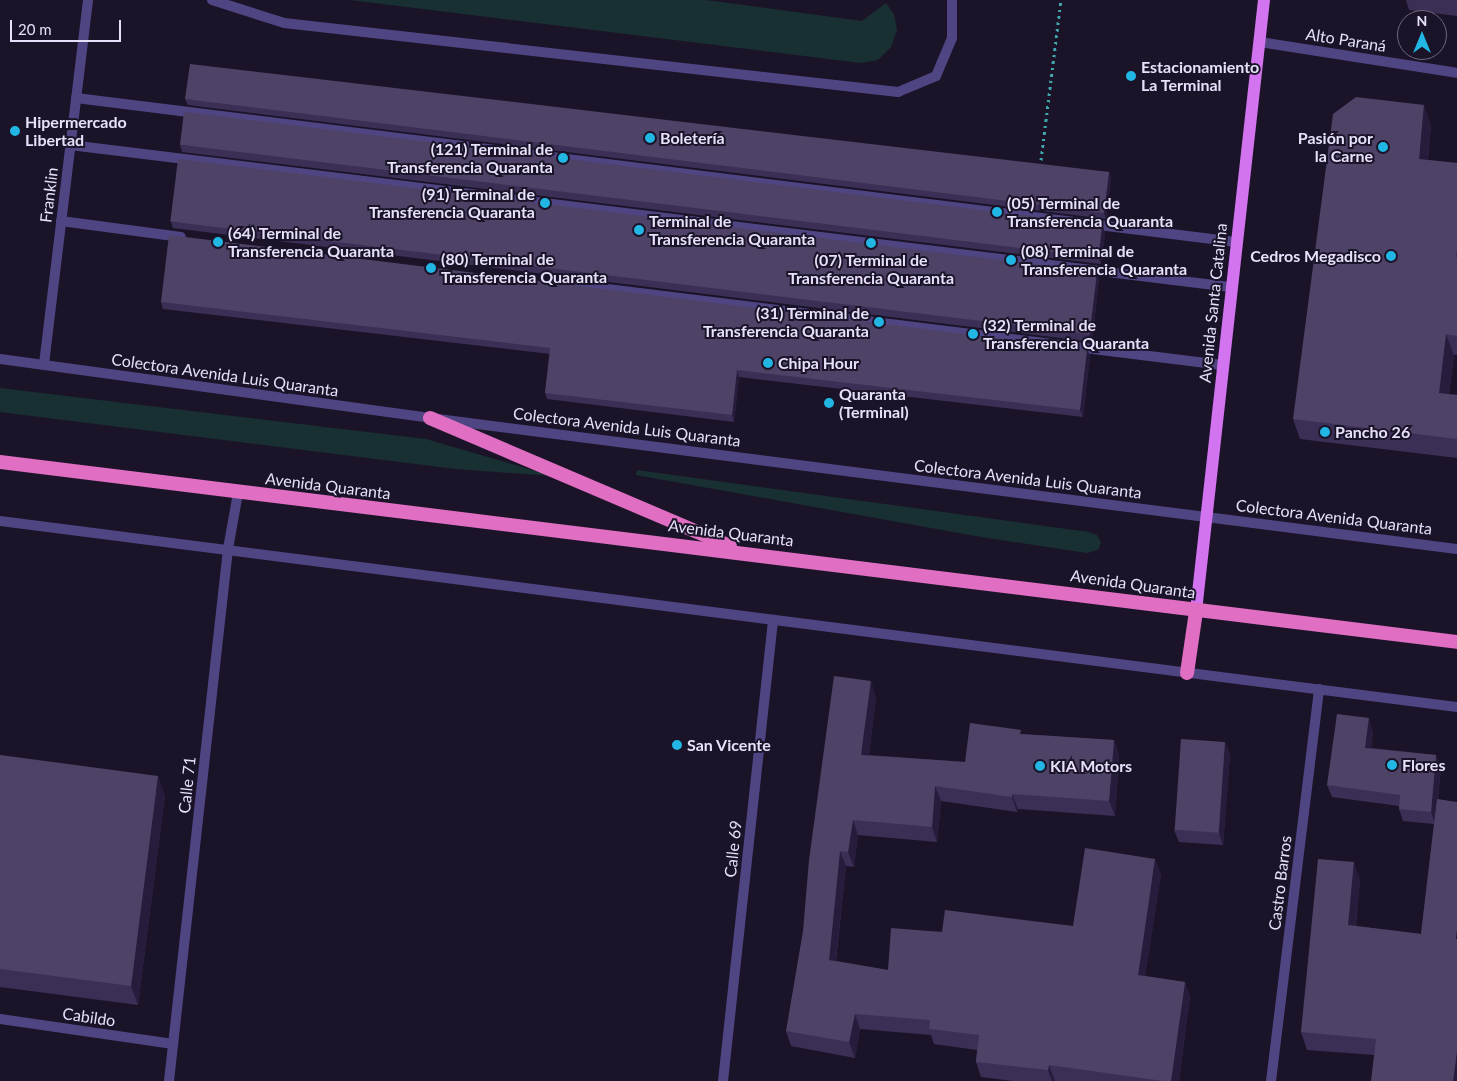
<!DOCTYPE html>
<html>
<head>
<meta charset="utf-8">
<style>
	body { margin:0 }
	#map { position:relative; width:1457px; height:1081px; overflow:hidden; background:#1b1429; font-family:Lato,sans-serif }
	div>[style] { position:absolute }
	.green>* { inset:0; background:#183032 }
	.path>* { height:3px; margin-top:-1.5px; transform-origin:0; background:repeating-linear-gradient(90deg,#40a6b0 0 2.5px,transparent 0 6.5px) }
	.service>* { height:10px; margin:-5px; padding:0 5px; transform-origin:5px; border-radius:5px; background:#504583 }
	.minor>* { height:10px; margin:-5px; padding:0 5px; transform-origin:5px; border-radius:5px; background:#504583 }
	.primary>* { height:12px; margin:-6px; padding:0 6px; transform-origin:6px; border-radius:6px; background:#d274ef }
	.trunk>* { height:14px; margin:-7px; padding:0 7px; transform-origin:7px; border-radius:7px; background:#e06ec2 }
	.wall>* { inset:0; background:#3c2f55 }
	.shaded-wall>* { inset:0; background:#271c3c }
	.building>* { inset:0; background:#4e4266; transform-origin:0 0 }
	.dots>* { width:14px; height:14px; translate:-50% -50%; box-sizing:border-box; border:2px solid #1b1429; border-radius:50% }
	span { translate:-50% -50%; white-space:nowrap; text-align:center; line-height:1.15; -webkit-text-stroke:4px #1b1429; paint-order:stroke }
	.street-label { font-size:16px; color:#e7e0fb }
	.poi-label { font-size:16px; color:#e7e0fb; font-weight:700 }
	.left { translate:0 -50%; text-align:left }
	.right { translate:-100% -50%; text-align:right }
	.north { position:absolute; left:1397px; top:10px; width:50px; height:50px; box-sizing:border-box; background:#1b1429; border:1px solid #6d667d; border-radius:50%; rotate:0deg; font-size:14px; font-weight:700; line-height:20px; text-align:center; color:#e7e0fb }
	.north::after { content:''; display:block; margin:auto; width:18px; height:22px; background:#22b6e5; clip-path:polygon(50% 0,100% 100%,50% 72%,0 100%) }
	.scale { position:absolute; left:10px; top:20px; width:111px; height:22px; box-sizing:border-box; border:2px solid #e7e0fb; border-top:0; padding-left:6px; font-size:15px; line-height:18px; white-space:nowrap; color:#e7e0fb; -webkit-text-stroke:4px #1b1429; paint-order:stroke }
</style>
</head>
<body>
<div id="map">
	<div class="green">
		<div style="clip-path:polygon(350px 0,706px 0,862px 21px,886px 3px,894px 14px,897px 30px,891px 47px,878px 60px,861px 63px)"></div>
		<div style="clip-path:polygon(0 388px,426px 439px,553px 476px,456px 469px,0 412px)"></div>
		<div style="clip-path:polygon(637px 470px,1089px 532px,1097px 535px,1101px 543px,1098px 550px,1087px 553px,987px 538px,636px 475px)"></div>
	</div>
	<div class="path">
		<div style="left:1041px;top:160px;width:161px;rotate:-82.9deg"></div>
	</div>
	<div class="service">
		<div style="left:212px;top:0;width:76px;rotate:17.7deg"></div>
		<div style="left:284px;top:23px;width:618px;rotate:6.41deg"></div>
		<div style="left:898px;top:92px;width:41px;rotate:-22.8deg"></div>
		<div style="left:936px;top:76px;width:41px;rotate:-67.2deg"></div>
		<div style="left:952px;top:38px;width:38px;rotate:-90deg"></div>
		<div style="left:76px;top:98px;width:1169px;rotate:7.08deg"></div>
		<div style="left:70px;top:145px;width:1169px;rotate:6.98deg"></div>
		<div style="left:61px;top:221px;width:121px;rotate:7.6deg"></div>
		<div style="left:575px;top:285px;width:652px;rotate:7.05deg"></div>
	</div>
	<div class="minor">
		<div style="left:1260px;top:42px;width:199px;rotate:8.9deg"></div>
		<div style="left:0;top:359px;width:434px;rotate:7.8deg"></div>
		<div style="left:430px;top:418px;width:1035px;rotate:7.27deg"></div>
		<div style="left:44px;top:364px;width:367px;rotate:-83.1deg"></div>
		<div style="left:0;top:521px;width:1469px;rotate:7.28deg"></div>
		<div style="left:0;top:1019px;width:175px;rotate:8.2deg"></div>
		<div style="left:169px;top:1081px;width:535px;rotate:-83.67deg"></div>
		<div style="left:228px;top:549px;width:57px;rotate:-79.9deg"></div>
		<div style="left:723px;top:1081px;width:464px;rotate:-83.8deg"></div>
		<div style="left:1271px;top:1081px;width:395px;rotate:-83deg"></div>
	</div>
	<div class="primary">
		<div style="left:1196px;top:611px;width:615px;rotate:-83.65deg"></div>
	</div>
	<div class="trunk">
		<div style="left:430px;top:418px;width:326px;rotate:23.1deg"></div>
		<div style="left:0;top:462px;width:1468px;rotate:7.04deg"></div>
		<div style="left:1187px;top:673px;width:63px;rotate:-81.7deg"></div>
	</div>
	<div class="wall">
		<div style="clip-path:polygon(1406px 0,1457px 0,1457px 16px,1409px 10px)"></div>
		<div style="clip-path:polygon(185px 99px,1109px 172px,1111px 178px,1106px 219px,188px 105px)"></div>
		<div style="clip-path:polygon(1431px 125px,1428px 160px,1457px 163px,1457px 355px,1454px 355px,1449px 394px,1457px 395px,1457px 458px,1300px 439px,1293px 419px)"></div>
		<div style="clip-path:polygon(180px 145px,1102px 226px,1105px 233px,1101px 264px,182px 152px)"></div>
		<div style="clip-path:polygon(171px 222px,1099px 278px,1092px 342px,173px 228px)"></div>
		<div style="clip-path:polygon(161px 302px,1087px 349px,1090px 356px,1083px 417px,739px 377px,734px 422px,547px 399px,545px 393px,550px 354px,163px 309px)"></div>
		<div style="clip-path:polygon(876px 697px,869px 755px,965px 762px,1022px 734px,1114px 740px,1119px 756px,1115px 816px,1018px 809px,1017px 812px,941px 801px,937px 842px,858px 835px,854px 867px,846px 866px,836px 961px,888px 970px,942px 932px,1073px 926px,1161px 874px,1145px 976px,1185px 982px,1190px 997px,1179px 1081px,1013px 1081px,981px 1077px,976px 1062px,977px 1050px,934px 1044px,931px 1035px,860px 1029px,855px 1058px,791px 1046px,786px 1031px)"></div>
		<div style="clip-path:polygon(1373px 731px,1371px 748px,1436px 755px,1441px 767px,1438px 799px,1457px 1081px,1374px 1055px,1307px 1050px,1301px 1032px,1360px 879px,1356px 926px,1421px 934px,1434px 824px,1403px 821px,1399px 809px,1399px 806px,1332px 797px,1327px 785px)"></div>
		<div style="clip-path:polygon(1225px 742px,1230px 754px,1223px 845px,1179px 842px,1174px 830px)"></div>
		<div style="clip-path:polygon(0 755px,165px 795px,138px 1005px,0 987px)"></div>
	</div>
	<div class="shaded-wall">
		<div style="clip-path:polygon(1424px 105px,1431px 125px,1426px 179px,1419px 159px)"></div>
		<div style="clip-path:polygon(1109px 172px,1111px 178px,1106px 219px,1104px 213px)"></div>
		<div style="clip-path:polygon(1102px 226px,1105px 233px,1101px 264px,1099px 258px)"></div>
		<div style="clip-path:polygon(1097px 272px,1099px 278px,1092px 342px,1089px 336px)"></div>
		<div style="clip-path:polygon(1446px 334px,1454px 355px,1446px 413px,1439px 393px)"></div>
		<div style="clip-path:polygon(1087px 349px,1090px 356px,1083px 417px,1080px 410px)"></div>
		<div style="clip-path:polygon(737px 370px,739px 377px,734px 422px,732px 415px)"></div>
		<div style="clip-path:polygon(871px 681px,876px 697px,867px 770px,861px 755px)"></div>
		<div style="clip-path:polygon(1369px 718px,1373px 731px,1369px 760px,1365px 748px)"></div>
		<div style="clip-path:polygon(1114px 740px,1119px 756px,1115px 816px,1109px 801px)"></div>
		<div style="clip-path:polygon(1225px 742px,1230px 754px,1223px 845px,1219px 833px)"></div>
		<div style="clip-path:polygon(1436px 755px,1441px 767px,1435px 824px,1431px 812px)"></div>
		<div style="clip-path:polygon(158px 776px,165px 795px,138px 1005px,131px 986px)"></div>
		<div style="clip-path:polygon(935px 786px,941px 801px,937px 842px,932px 827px)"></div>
		<div style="clip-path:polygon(1012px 794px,1018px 809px,1017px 812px,1012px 797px)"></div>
		<div style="clip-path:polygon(853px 820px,858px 835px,854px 867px,848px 852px)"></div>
		<div style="clip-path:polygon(840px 851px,846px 866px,834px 975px,829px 960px)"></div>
		<div style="clip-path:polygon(1155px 859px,1161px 874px,1143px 991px,1138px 975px)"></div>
		<div style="clip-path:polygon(1354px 862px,1360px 879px,1354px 942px,1348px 925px)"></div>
		<div style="clip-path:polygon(1185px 982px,1190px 997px,1179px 1081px,1171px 1081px)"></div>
		<div style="clip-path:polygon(855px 1014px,860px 1029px,855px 1058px,849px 1042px)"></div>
		<div style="clip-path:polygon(1457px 1052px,1457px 1081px,1453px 1081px)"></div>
		<div style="clip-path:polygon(1049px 1065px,1055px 1081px,1052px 1081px,1048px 1070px)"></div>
	</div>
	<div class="building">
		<div style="clip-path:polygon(190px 64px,1109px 172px,1104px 213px,185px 99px)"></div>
		<div style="clip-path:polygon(1356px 97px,1424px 105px,1419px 159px,1457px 163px,1457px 249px,1456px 257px,1457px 257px,1457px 336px,1446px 334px,1439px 393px,1457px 395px,1457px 439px,1293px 419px,1333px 114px)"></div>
		<div style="left:184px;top:112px;width:925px;height:33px;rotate:7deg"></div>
		<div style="left:178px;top:159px;width:926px;height:63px;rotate:7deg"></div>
		<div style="clip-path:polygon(169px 235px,1087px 349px,1080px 410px,737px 370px,732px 415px,545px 393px,550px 348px,161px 302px)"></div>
		<div style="clip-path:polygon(834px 676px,871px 681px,861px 755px,965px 762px,970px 723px,1021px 730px,1020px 734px,1114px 740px,1109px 801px,1012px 794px,1012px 797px,935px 786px,932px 827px,853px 820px,848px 852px,840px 851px,829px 960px,888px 970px,891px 928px,942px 932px,945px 910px,1073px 926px,1085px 848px,1155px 859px,1138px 975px,1185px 982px,1171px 1081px,1163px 1081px,1049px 1065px,1048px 1070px,976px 1062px,979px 1035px,929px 1029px,930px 1020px,855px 1014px,849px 1042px,786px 1031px,803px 931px,809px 860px)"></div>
		<div style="clip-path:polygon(1337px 714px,1369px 718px,1365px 748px,1436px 755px,1431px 812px,1399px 809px,1400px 795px,1327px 785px)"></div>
		<div style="left:1181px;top:739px;width:44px;height:91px;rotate:4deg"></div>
		<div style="clip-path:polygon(0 755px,158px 776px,131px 986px,0 969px)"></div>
		<div style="clip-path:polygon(1437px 799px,1457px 802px,1457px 930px,1456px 939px,1457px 939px,1457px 1052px,1453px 1081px,1371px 1081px,1376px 1039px,1301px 1032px,1318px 859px,1354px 862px,1348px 925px,1421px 934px)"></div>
	</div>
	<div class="dots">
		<div style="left:1131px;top:76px;background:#22b6e5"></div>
		<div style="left:15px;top:131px;background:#22b6e5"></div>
		<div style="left:650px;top:138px;background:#22b6e5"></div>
		<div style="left:1383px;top:147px;background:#22b6e5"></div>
		<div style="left:563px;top:158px;background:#22b6e5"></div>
		<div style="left:545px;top:203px;background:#22b6e5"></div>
		<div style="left:997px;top:212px;background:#22b6e5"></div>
		<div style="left:639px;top:230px;background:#22b6e5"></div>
		<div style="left:218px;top:242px;background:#22b6e5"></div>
		<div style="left:871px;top:243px;background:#22b6e5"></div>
		<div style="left:1391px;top:256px;background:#22b6e5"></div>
		<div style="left:1011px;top:260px;background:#22b6e5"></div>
		<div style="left:431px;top:268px;background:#22b6e5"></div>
		<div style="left:879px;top:322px;background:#22b6e5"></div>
		<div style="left:973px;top:334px;background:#22b6e5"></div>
		<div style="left:768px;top:363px;background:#22b6e5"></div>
		<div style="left:829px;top:403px;background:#22b6e5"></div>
		<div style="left:1325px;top:432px;background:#22b6e5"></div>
		<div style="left:677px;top:745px;background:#22b6e5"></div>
		<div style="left:1392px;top:765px;background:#22b6e5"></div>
		<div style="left:1040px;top:766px;background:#22b6e5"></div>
	</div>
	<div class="street-label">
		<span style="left:1346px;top:40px;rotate:9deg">Alto Paraná</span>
		<span style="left:49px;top:195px;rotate:-83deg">Franklin</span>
		<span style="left:1213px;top:303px;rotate:-84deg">Avenida Santa Catalina</span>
		<span style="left:225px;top:375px;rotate:8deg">Colectora Avenida Luis Quaranta</span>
		<span style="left:627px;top:427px;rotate:7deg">Colectora Avenida Luis Quaranta</span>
		<span style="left:1028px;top:479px;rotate:7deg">Colectora Avenida Luis Quaranta</span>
		<span style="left:328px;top:486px;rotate:7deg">Avenida Quaranta</span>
		<span style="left:1334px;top:517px;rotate:7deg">Colectora Avenida Quaranta</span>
		<span style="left:731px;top:533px;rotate:7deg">Avenida Quaranta</span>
		<span style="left:1133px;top:584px;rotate:8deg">Avenida Quaranta</span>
		<span style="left:187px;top:785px;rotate:-84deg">Calle 71</span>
		<span style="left:733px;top:849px;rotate:-84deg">Calle 69</span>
		<span style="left:1280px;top:883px;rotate:-83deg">Castro Barros</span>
		<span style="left:89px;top:1017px;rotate:8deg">Cabildo</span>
	</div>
	<div class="poi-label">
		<span class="left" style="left:1141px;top:76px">Estacionamiento<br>La Terminal</span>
		<span class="left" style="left:25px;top:131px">Hipermercado<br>Libertad</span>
		<span class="left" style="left:660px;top:138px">Boletería</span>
		<span class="right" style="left:1373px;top:147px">Pasión por<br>la Carne</span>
		<span class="right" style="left:553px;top:158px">(121) Terminal de<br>Transferencia Quaranta</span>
		<span class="right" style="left:535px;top:203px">(91) Terminal de<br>Transferencia Quaranta</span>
		<span class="left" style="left:1007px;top:212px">(05) Terminal de<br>Transferencia Quaranta</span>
		<span class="left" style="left:649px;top:230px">Terminal de<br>Transferencia Quaranta</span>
		<span class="left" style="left:228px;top:242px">(64) Terminal de<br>Transferencia Quaranta</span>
		<span class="left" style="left:1021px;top:260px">(08) Terminal de<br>Transferencia Quaranta</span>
		<span class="right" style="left:1381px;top:256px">Cedros Megadisco</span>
		<span class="left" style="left:441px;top:268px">(80) Terminal de<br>Transferencia Quaranta</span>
		<span style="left:871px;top:269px">(07) Terminal de<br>Transferencia Quaranta</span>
		<span class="right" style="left:869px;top:322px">(31) Terminal de<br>Transferencia Quaranta</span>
		<span class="left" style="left:983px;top:334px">(32) Terminal de<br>Transferencia Quaranta</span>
		<span class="left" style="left:778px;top:363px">Chipa Hour</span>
		<span class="left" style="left:839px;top:403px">Quaranta<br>(Terminal)</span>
		<span class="left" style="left:1335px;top:432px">Pancho 26</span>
		<span class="left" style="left:687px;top:745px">San Vicente</span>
		<span class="left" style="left:1402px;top:765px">Flores</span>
		<span class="left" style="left:1050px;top:766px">KIA Motors</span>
	</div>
	<div class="north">N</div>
	<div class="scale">20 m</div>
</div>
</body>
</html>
